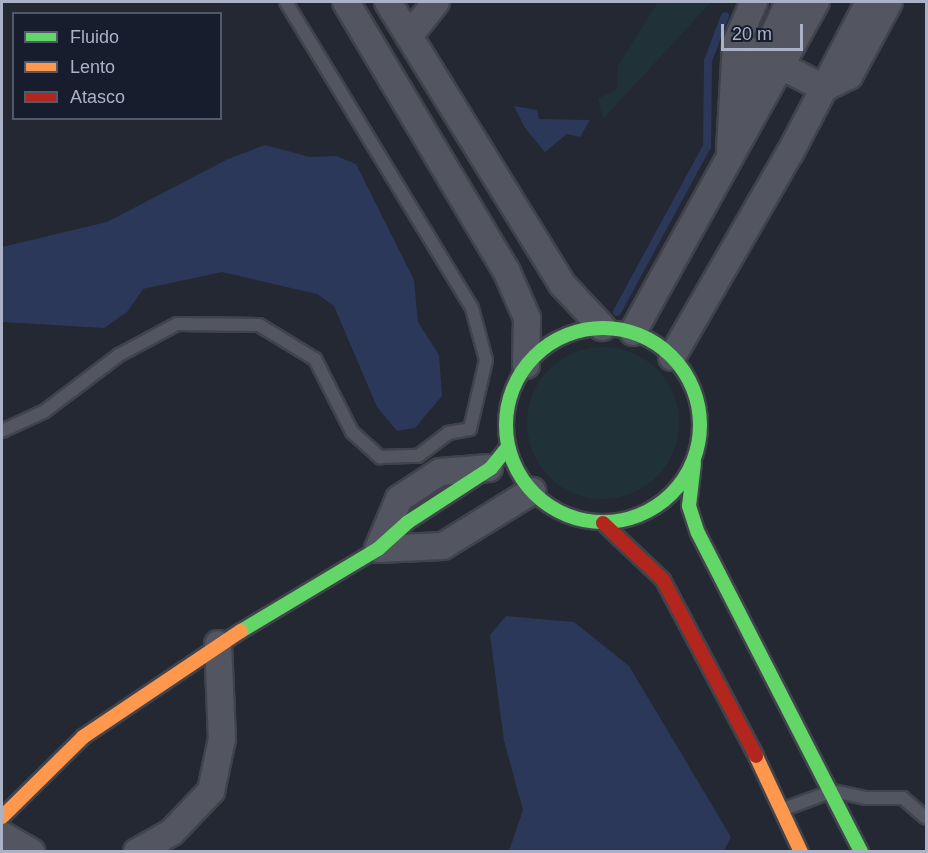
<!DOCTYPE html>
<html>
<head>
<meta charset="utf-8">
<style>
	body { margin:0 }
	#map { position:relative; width:928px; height:853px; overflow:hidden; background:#232832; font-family:Arial,sans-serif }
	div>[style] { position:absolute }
	.green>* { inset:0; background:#203238 }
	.round { border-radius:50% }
	.water>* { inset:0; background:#2b3859 }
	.stream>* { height:8px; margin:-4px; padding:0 4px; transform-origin:4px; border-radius:4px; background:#2b3859 }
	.roads { filter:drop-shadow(2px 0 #40434b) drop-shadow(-2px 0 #40434b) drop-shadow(0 2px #40434b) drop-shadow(0 -2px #40434b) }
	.lane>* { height:12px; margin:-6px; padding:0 6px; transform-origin:6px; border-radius:6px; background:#535661 }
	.street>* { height:26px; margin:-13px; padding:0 13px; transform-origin:13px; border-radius:13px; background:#535661 }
	.fast>* { height:14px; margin:-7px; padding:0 7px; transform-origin:7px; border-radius:7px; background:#63d668 }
	.fast>.ring { margin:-7px; padding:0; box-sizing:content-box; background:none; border:14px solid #63d668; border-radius:50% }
	.slow>* { height:14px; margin:-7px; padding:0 7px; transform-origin:7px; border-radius:7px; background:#ff974d }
	.jam>* { height:14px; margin:-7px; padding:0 7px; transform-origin:7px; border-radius:7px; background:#b3261e }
	span { translate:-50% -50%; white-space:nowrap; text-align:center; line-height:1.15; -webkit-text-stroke:4.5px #171d2d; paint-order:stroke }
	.frame { position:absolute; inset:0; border:3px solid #abb2c6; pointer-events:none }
	.legend { position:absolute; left:12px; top:12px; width:210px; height:108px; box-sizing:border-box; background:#171d2d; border:2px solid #52596a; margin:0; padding:8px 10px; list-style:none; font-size:18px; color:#abb2c6 }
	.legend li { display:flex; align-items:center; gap:12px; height:30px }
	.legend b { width:30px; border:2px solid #52596a }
	.scale { position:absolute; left:721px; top:24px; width:82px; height:27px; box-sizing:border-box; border:3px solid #abb2c6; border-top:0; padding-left:8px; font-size:18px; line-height:21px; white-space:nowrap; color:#abb2c6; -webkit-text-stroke:4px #171d2d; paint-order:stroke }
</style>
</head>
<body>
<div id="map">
	<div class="green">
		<div style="clip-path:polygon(658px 2px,711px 2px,603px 119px,598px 99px,618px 88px,618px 66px)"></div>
		<div class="round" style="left:527px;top:347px;width:152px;height:152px"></div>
	</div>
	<div class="water">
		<div style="clip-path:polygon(514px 106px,537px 110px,539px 119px,590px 120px,580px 137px,567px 134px,545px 152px,525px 128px)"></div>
		<div style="clip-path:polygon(265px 145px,310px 157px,336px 156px,356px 164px,414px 280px,418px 322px,439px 355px,442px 396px,415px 428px,397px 431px,377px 407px,334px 306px,317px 294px,222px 272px,143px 289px,127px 312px,104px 328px,2px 322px,2px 247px,107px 222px,228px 159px)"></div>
		<div style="clip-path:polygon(506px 616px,574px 622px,629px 666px,731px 837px,724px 851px,509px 851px,523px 810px,504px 741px,490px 635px)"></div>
	</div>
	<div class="stream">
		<div style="left:617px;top:312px;width:189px;rotate:-61.5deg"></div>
		<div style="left:707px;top:146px;width:85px;rotate:-89.3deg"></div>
		<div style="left:708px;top:61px;width:48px;rotate:-69.3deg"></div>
	</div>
	<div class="roads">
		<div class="lane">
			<div style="left:2px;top:431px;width:47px;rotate:-24.9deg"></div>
			<div style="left:45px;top:411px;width:93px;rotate:-37.1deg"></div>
			<div style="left:119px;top:355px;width:66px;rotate:-28.1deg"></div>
			<div style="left:177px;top:324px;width:82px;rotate:0.7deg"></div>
			<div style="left:259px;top:325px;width:66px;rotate:31.3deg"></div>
			<div style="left:315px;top:359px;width:82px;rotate:63.1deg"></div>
			<div style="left:352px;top:432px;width:38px;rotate:42deg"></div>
			<div style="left:380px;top:457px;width:38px;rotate:-2deg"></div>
			<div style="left:418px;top:456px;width:38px;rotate:-37deg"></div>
			<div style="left:448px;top:433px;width:22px;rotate:-10deg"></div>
			<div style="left:470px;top:429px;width:71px;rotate:-76.9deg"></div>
			<div style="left:486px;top:360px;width:54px;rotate:-105.1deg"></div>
			<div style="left:472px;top:308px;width:358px;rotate:-121.3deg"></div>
			<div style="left:784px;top:809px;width:52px;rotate:-20.2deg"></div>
			<div style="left:833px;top:791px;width:34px;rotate:12deg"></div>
			<div style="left:866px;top:798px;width:37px"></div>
			<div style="left:903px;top:798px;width:30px;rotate:41deg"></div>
		</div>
		<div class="street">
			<div style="left:346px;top:2px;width:312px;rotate:59.2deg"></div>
			<div style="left:506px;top:270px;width:52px;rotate:66.4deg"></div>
			<div style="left:527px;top:318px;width:47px;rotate:91.2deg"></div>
			<div style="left:388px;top:2px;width:331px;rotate:58.3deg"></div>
			<div style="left:562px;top:284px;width:59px;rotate:47.1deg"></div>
			<div style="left:409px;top:36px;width:43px;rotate:-51.5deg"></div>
			<div style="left:736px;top:43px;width:99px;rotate:27.1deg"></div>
			<div style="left:824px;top:88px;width:28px;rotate:-26deg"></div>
			<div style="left:849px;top:76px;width:84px;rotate:-61.6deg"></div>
			<div style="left:739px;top:110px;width:119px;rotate:-65.2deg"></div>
			<div style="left:730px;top:150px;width:107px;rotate:-86.8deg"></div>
			<div style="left:736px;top:43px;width:45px;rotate:-66.3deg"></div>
			<div style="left:633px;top:332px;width:377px;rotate:-61deg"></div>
			<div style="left:672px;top:357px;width:236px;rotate:-60deg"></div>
			<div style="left:790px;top:153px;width:170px;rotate:-62.4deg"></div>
			<div style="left:489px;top:468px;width:49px;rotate:175.3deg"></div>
			<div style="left:440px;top:472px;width:49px;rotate:146.6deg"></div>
			<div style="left:399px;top:499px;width:54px;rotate:112.8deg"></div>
			<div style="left:378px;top:549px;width:65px;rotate:-2.6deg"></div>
			<div style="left:443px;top:546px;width:105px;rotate:-31.7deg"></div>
			<div style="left:2px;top:835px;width:34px;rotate:30deg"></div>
			<div style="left:137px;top:852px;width:40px;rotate:-29.7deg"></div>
			<div style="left:172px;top:832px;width:57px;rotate:-46.4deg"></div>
			<div style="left:211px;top:791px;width:53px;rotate:-78.1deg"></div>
			<div style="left:222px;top:739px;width:95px;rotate:-92.4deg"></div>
		</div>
		<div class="fast">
			<div class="ring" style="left:506px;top:328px;width:180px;height:180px"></div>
			<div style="left:694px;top:463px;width:43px;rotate:96.6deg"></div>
			<div style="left:689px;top:506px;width:28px;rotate:72deg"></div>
			<div style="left:698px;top:533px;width:358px;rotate:62.9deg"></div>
			<div style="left:241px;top:631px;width:160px;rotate:-30.9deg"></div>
			<div style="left:378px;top:549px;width:40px;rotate:-42deg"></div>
			<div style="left:408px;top:522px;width:99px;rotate:-33deg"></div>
			<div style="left:491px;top:468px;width:27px;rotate:-51deg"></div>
		</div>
		<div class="slow">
			<div style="left:756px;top:756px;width:106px;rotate:64.9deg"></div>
			<div style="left:2px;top:817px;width:114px;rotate:-44.6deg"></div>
			<div style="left:83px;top:737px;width:190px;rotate:-33.9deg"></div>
		</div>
		<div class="jam">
			<div style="left:603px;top:523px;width:83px;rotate:43.5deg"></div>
			<div style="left:663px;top:580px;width:199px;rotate:62.1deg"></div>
		</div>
	</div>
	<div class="frame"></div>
	<ul class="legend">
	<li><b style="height:8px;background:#63d668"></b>Fluido</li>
	<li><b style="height:8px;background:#ff974d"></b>Lento</li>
	<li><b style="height:8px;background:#b3261e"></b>Atasco</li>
	</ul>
	<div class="scale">20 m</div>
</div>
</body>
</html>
